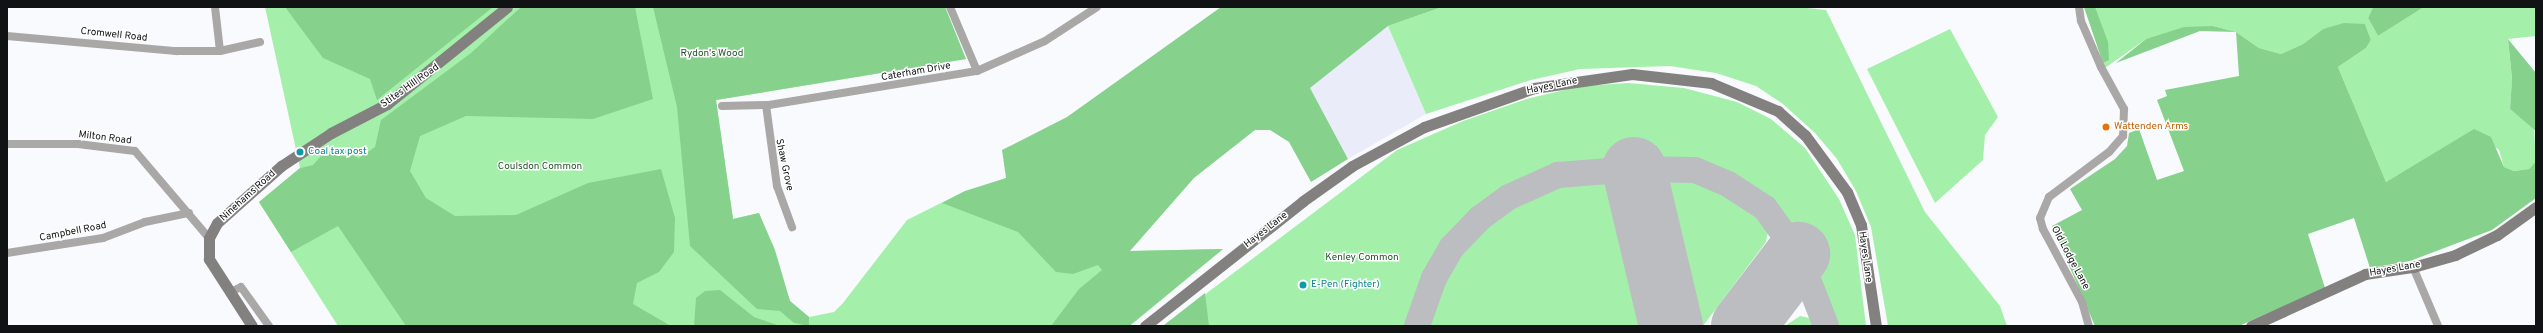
<!DOCTYPE html>
<html>
<head>
<meta charset="utf-8">
<style>
	body { margin:0 }
	#map { position:relative; width:2543px; height:333px; overflow:hidden; background:#f9fafe; font-family:Overpass,sans-serif }
	div>[style] { position:absolute }
	.built>* { inset:0; background:#eaedf9 }
	.green>* { inset:0; background:#a4f0aa }
	.forest>* { inset:0; background:#86d28d }
	.taxiway>* { height:26px; margin:-13px; padding:0 13px; transform-origin:13px; border-radius:13px; background:#bcbdc0 }
	.runway>* { height:64px; margin:-32px; padding:0 32px; transform-origin:32px; border-radius:32px; background:#bcbdc0 }
	.street>* { height:8px; margin:-4px; padding:0 4px; transform-origin:4px; border-radius:4px; background:#aaa7a7 }
	.secondary>* { height:11px; margin:-5.5px; padding:0 5.5px; transform-origin:5.5px; border-radius:5.5px; background:#838080 }
	.dots>* { width:11px; height:11px; translate:-50% -50%; box-sizing:border-box; border:2px solid #fff; border-radius:50% }
	span { translate:-50% -50%; white-space:nowrap; text-align:center; line-height:1.15; -webkit-text-stroke:3px #fff; paint-order:stroke }
	.street-label { font-size:10px; color:#111213 }
	.park-label { font-size:10px; color:#1f5327 }
	.food-label { font-size:10px; color:#c56008 }
	.left { translate:0 -50%; text-align:left }
	.culture-label { font-size:10px; color:#0d838f }
	.frame { position:absolute; inset:0; border:8px solid #111213; pointer-events:none }
</style>
</head>
<body>
<div id="map">
	<div class="built">
		<div style="clip-path:polygon(1388px 26px,1426px 114px,1348px 159px,1309px 88px)"></div>
	</div>
	<div class="green">
		<div style="clip-path:polygon(265px 7px,945px 7px,966px 59px,716px 100px,733px 219px,759px 213px,790px 301px,809px 317px,834px 312px,843px 303px,907px 220px,965px 191px,1130px 251px,1223px 249px,1130px 326px,338px 326px,259px 202px,300px 168px)"></div>
		<div style="clip-path:polygon(1442px 7px,1798px 7px,1826px 10px,1925px 212px,2000px 306px,2007px 326px,1888px 326px,1871px 227px,1856px 191px,1837px 159px,1815px 133px,1783px 104px,1756px 86px,1716px 73px,1670px 66px,1580px 69px,1531px 80px,1426px 114px,1388px 26px)"></div>
		<div style="clip-path:polygon(2084px 7px,2373px 7px,2368px 18px,2378px 36px,2424px 7px,2536px 7px,2536px 36px,2508px 39px,2512px 80px,2510px 109px,2534px 127px,2536px 161px,2529px 169px,2514px 171px,2504px 167px,2499px 150px,2474px 130px,2386px 182px,2338px 67px,2366px 48px,2371px 40px,2365px 24px,2323px 29px,2303px 44px,2281px 54px,2259px 48px,2236px 32px,2213px 26px,2146px 39px,2105px 68px)"></div>
		<div style="clip-path:polygon(1950px 29px,1998px 117px,1985px 135px,1983px 160px,1935px 203px,1867px 69px)"></div>
		<div style="clip-path:polygon(1628px 83px,1684px 88px,1737px 102px,1771px 119px,1805px 148px,1839px 199px,1855px 235px,1866px 326px,1838px 326px,1813px 265px,1794px 232px,1770px 204px,1734px 180px,1696px 164px,1634px 163px,1557px 169px,1504px 193px,1477px 214px,1449px 243px,1427px 277px,1410px 326px,1163px 326px,1397px 150px,1463px 121px,1530px 98px,1582px 86px)"></div>
		<div style="clip-path:polygon(1692px 178px,1737px 198px,1765px 219px,1768px 231px,1766px 242px,1703px 326px,1426px 326px,1437px 291px,1456px 256px,1512px 203px,1546px 187px,1572px 182px)"></div>
		<div style="clip-path:polygon(1800px 316px,1809px 318px,1819px 326px,1785px 326px)"></div>
	</div>
	<div class="forest">
		<div style="clip-path:polygon(285px 7px,493px 7px,377px 100px,370px 79px,323px 58px)"></div>
		<div style="clip-path:polygon(521px 7px,635px 7px,653px 99px,593px 119px,466px 116px,420px 136px,410px 171px,426px 198px,455px 216px,516px 215px,588px 183px,661px 169px,675px 218px,674px 252px,659px 272px,637px 283px,633px 304px,671px 326px,406px 326px,338px 226px,291px 252px,259px 202px,300px 168px,313px 165px,321px 156px,342px 151px,359px 158px,375px 147px,381px 120px,471px 53px)"></div>
		<div style="clip-path:polygon(653px 7px,945px 7px,966px 59px,716px 100px,733px 219px,759px 213px,775px 250px,790px 301px,809px 317px,809px 326px,794px 323px,780px 311px,757px 309px,690px 246px,677px 107px)"></div>
		<div style="clip-path:polygon(1221px 7px,1442px 7px,1388px 26px,1310px 88px,1348px 159px,1311px 182px,1289px 142px,1270px 130px,1255px 130px,1194px 178px,1130px 251px,1223px 249px,1129px 326px,1051px 326px,1079px 289px,1102px 270px,1098px 265px,1073px 274px,1056px 272px,1018px 232px,942px 203px,965px 191px,1006px 178px,1002px 150px,1067px 117px)"></div>
		<div style="clip-path:polygon(2084px 7px,2095px 7px,2108px 42px,2109px 60px,2103px 63px)"></div>
		<div style="clip-path:polygon(2373px 7px,2424px 7px,2378px 36px,2368px 18px)"></div>
		<div style="clip-path:polygon(2344px 23px,2365px 24px,2371px 40px,2366px 48px,2338px 67px,2386px 182px,2474px 129px,2491px 137px,2504px 167px,2514px 171px,2529px 169px,2536px 161px,2536px 198px,2492px 230px,2410px 261px,2370px 268px,2354px 218px,2308px 234px,2325px 288px,2239px 326px,2095px 326px,2052px 226px,2082px 210px,2070px 189px,2115px 159px,2127px 146px,2129px 133px,2139px 129px,2157px 180px,2184px 171px,2157px 100px,2167px 96px,2165px 90px,2239px 76px,2236px 32px,2200px 31px,2116px 63px,2146px 39px,2184px 27px,2213px 26px,2236px 32px,2259px 48px,2281px 54px,2303px 44px,2323px 29px)"></div>
		<div style="clip-path:polygon(2508px 39px,2536px 73px,2536px 131px,2510px 109px,2512px 79px)"></div>
		<div style="clip-path:polygon(720px 290px,754px 317px,780px 326px,694px 326px,696px 298px,705px 291px)"></div>
		<div style="clip-path:polygon(1205px 293px,1209px 326px,1163px 326px,1168px 322px)"></div>
	</div>
	<div class="taxiway">
		<div style="left:1417px;top:326px;width:51px;rotate:-70.5deg"></div>
		<div style="left:1434px;top:278px;width:36px;rotate:-60deg"></div>
		<div style="left:1452px;top:247px;width:40px;rotate:-46deg"></div>
		<div style="left:1480px;top:218px;width:36px;rotate:-36deg"></div>
		<div style="left:1509px;top:197px;width:54px;rotate:-24.2deg"></div>
		<div style="left:1558px;top:175px;width:76px;rotate:-4.5deg"></div>
		<div style="left:1634px;top:169px;width:61px;rotate:0.9deg"></div>
		<div style="left:1695px;top:170px;width:36px;rotate:23deg"></div>
		<div style="left:1728px;top:184px;width:44px;rotate:33deg"></div>
		<div style="left:1765px;top:208px;width:57px;rotate:54.3deg"></div>
		<div style="left:1798px;top:254px;width:77px;rotate:68.7deg"></div>
	</div>
	<div class="runway">
		<div style="left:1634px;top:169px;width:161px;rotate:76.7deg"></div>
		<div style="left:1743px;top:326px;width:91px;rotate:-52.6deg"></div>
	</div>
	<div class="street">
		<div style="left:215px;top:7px;width:44px;rotate:83.5deg"></div>
		<div style="left:950px;top:7px;width:69px;rotate:67.1deg"></div>
		<div style="left:2079px;top:7px;width:14px;rotate:82deg"></div>
		<div style="left:2081px;top:21px;width:50px;rotate:66.5deg"></div>
		<div style="left:2101px;top:67px;width:48px;rotate:61.3deg"></div>
		<div style="left:2124px;top:109px;width:27px;rotate:92deg"></div>
		<div style="left:2123px;top:136px;width:21px;rotate:131deg"></div>
		<div style="left:2109px;top:152px;width:75px;rotate:143.1deg"></div>
		<div style="left:2049px;top:197px;width:23px;rotate:113deg"></div>
		<div style="left:2040px;top:218px;width:11px;rotate:75deg"></div>
		<div style="left:2043px;top:229px;width:83px;rotate:61.9deg"></div>
		<div style="left:2082px;top:302px;width:25px;rotate:74deg"></div>
		<div style="left:7px;top:36px;width:170px;rotate:5.1deg"></div>
		<div style="left:176px;top:51px;width:44px"></div>
		<div style="left:220px;top:51px;width:41px;rotate:-12.7deg"></div>
		<div style="left:766px;top:105px;width:82px;rotate:82.3deg"></div>
		<div style="left:777px;top:186px;width:44px;rotate:69.9deg"></div>
		<div style="left:722px;top:106px;width:47px;rotate:-1.2deg"></div>
		<div style="left:769px;top:105px;width:211px;rotate:-9.3deg"></div>
		<div style="left:977px;top:71px;width:74px;rotate:-23.8deg"></div>
		<div style="left:1045px;top:41px;width:62px;rotate:-33.2deg"></div>
		<div style="left:7px;top:144px;width:71px"></div>
		<div style="left:78px;top:144px;width:57px;rotate:7deg"></div>
		<div style="left:135px;top:151px;width:114px;rotate:49.6deg"></div>
		<div style="left:7px;top:253px;width:97px;rotate:-8.9deg"></div>
		<div style="left:103px;top:238px;width:45px;rotate:-20.9deg"></div>
		<div style="left:145px;top:222px;width:45px;rotate:-11.6deg"></div>
		<div style="left:2413px;top:267px;width:64px;rotate:67deg"></div>
		<div style="left:231px;top:292px;width:11px;rotate:-27deg"></div>
		<div style="left:241px;top:287px;width:48px;rotate:54.3deg"></div>
	</div>
	<div class="secondary">
		<div style="left:252px;top:326px;width:80px;rotate:-122.7deg"></div>
		<div style="left:209px;top:259px;width:21px;rotate:-90deg"></div>
		<div style="left:209px;top:238px;width:17px;rotate:-62deg"></div>
		<div style="left:217px;top:223px;width:86px;rotate:-41.7deg"></div>
		<div style="left:281px;top:166px;width:60px;rotate:-33.4deg"></div>
		<div style="left:331px;top:133px;width:63px;rotate:-27.4deg"></div>
		<div style="left:387px;top:104px;width:154px;rotate:-38.9deg"></div>
		<div style="left:1145px;top:326px;width:201px;rotate:-38.3deg"></div>
		<div style="left:1303px;top:201px;width:60px;rotate:-35.5deg"></div>
		<div style="left:1352px;top:166px;width:82px;rotate:-28.4deg"></div>
		<div style="left:1424px;top:127px;width:117px;rotate:-19.5deg"></div>
		<div style="left:1534px;top:88px;width:99px;rotate:-8.1deg"></div>
		<div style="left:1632px;top:74px;width:80px;rotate:6.5deg"></div>
		<div style="left:1711px;top:83px;width:73px;rotate:22.7deg"></div>
		<div style="left:1778px;top:111px;width:36px;rotate:42deg"></div>
		<div style="left:1805px;top:135px;width:71px;rotate:53.6deg"></div>
		<div style="left:1847px;top:192px;width:36px;rotate:67deg"></div>
		<div style="left:1861px;top:225px;width:102px;rotate:81.6deg"></div>
		<div style="left:2251px;top:326px;width:125px;rotate:-24.5deg"></div>
		<div style="left:2365px;top:274px;width:49px;rotate:-8.3deg"></div>
		<div style="left:2413px;top:267px;width:44px;rotate:-15.9deg"></div>
		<div style="left:2455px;top:255px;width:47px;rotate:-25.5deg"></div>
		<div style="left:2497px;top:235px;width:48px;rotate:-35.7deg"></div>
	</div>
	<div class="dots">
		<div style="left:2106px;top:127px;background:#e8710a"></div>
		<div style="left:300px;top:152px;background:#0f9aa8"></div>
		<div style="left:1303px;top:285px;background:#0f9aa8"></div>
	</div>
	<div class="street-label">
		<span style="left:114px;top:35px;rotate:6deg">Cromwell Road</span>
		<span style="left:916px;top:72px;rotate:-10deg">Caterham Drive</span>
		<span style="left:410px;top:86px;rotate:-35deg">Stites Hill Road</span>
		<span style="left:1552px;top:86px;rotate:-12deg">Hayes Lane</span>
		<span style="left:105px;top:138px;rotate:7deg">Milton Road</span>
		<span style="left:784px;top:165px;rotate:78deg">Shaw Grove</span>
		<span style="left:248px;top:196px;rotate:-42deg">Ninehams Road</span>
		<span style="left:1266px;top:230px;rotate:-38deg">Hayes Lane</span>
		<span style="left:73px;top:232px;rotate:-11deg">Campbell Road</span>
		<span style="left:1865px;top:257px;rotate:82deg">Hayes Lane</span>
		<span style="left:2070px;top:258px;rotate:62deg">Old Lodge Lane</span>
		<span style="left:2395px;top:269px;rotate:-10deg">Hayes Lane</span>
	</div>
	<div class="park-label">
		<span style="left:712px;top:54px">Rydon's Wood</span>
		<span style="left:540px;top:167px">Coulsdon Common</span>
		<span style="left:1362px;top:258px">Kenley Common</span>
	</div>
	<div class="food-label">
		<span class="left" style="left:2114px;top:127px">Wattenden Arms</span>
	</div>
	<div class="culture-label">
		<span class="left" style="left:308px;top:152px">Coal tax post</span>
		<span class="left" style="left:1311px;top:285px">E-Pen (Fighter)</span>
	</div>
	<div class="frame"></div>
</div>
</body>
</html>
